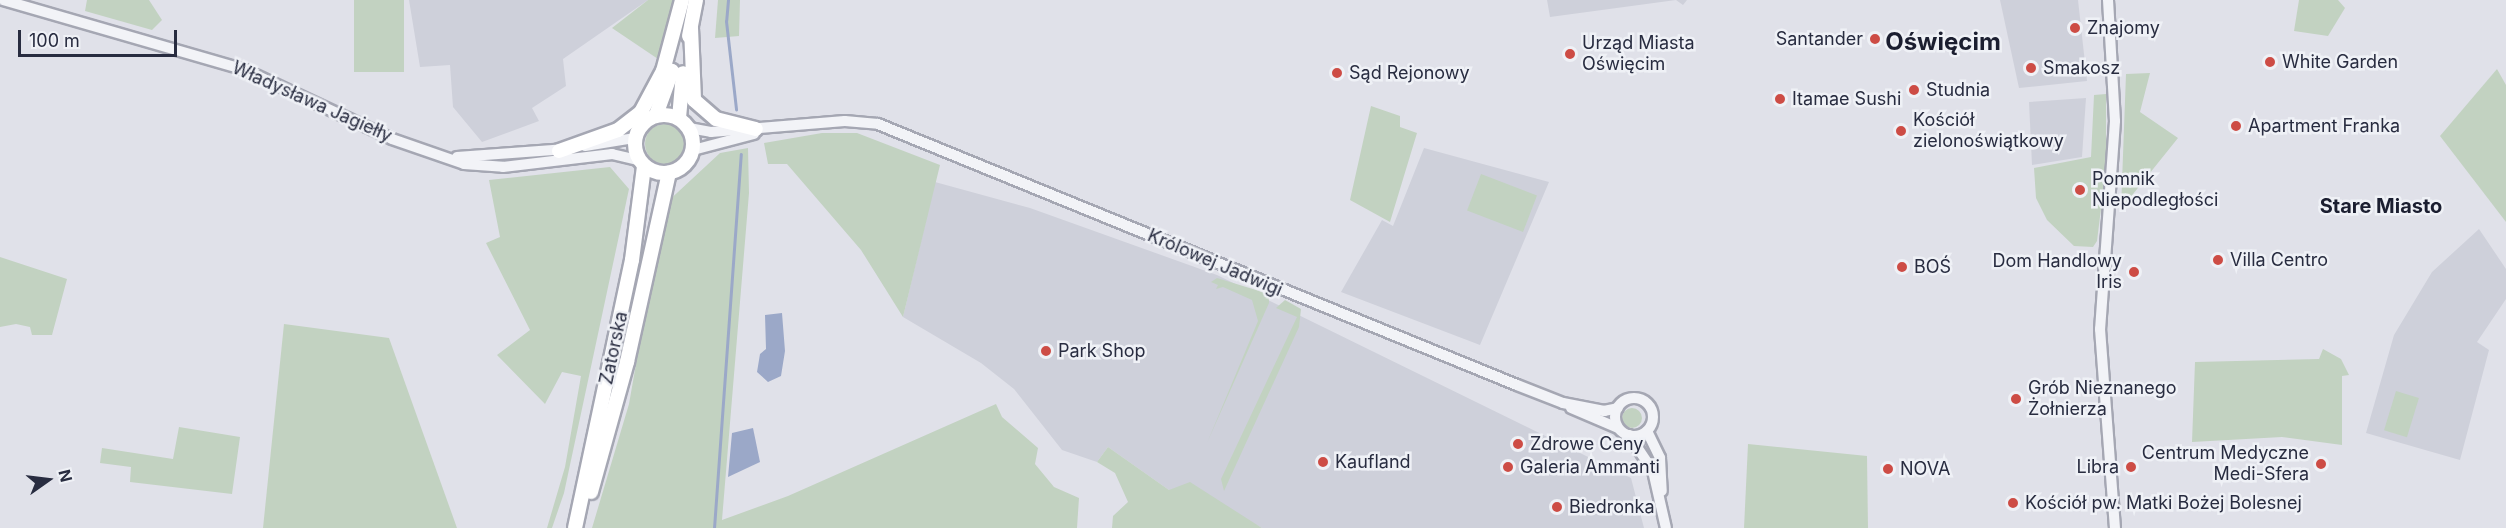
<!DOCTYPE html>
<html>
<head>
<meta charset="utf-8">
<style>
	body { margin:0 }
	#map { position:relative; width:2506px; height:528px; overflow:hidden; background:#e0e1e9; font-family:Inter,sans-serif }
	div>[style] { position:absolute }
	.built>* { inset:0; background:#ced0da }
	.green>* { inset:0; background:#c2d2c1; transform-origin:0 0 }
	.round { border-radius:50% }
	.water>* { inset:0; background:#9ba8c8 }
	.stream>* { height:3px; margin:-1.5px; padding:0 1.5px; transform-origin:1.5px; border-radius:1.5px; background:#9ba8c8 }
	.roads { filter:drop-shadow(2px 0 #a5a7b3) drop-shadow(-2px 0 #a5a7b3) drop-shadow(0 2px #a5a7b3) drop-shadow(0 -2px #a5a7b3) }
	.tertiary>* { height:10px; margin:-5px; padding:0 5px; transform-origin:5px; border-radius:5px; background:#f2f3f7 }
	.tertiary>.ring { margin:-5px; padding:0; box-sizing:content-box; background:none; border:10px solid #f2f3f7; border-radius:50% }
	.primary>* { height:14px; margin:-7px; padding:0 7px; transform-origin:7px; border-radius:7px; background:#fff }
	.primary>.ring { margin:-7px; padding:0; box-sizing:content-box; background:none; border:14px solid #fff; border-radius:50% }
	.dots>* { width:16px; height:16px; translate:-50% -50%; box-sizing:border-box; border:3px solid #eff1f6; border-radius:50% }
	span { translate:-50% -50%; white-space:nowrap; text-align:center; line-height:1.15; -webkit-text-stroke:5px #eff1f6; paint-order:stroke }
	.poi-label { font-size:18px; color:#282c40 }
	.left { translate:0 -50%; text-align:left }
	.right { translate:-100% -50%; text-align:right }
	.street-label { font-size:18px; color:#282c40 }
	.neighbourhood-label { font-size:20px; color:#1b1e30; font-weight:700 }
	.district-label { font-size:24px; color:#1b1e30; font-weight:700 }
	.north { position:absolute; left:18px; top:450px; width:60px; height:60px; -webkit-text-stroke:4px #eff1f6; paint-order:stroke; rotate:76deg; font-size:16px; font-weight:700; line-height:24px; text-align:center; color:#282c40 }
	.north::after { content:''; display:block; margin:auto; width:21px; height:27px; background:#282c40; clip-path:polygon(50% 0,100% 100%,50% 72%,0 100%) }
	.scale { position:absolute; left:18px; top:30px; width:159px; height:27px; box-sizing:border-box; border:3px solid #282c40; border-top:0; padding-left:8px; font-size:18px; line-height:21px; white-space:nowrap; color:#282c40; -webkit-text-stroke:4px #eff1f6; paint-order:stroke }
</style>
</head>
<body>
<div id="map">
	<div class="built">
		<div style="clip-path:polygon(409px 0,648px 0,563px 59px,566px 86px,532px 108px,539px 121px,482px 142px,453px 107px,450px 65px,420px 67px)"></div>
		<div style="clip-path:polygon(1547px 0,1687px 0,1683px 5px,1676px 0,1550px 17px)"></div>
		<div style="clip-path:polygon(2000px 0,2078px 0,2087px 81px,2019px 88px)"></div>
		<div style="clip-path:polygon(2086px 98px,2082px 157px,2032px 165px,2029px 102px)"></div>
		<div style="clip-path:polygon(1424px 148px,1549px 182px,1480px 345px,1341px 292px,1382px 220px,1393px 226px)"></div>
		<div style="clip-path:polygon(935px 182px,1030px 208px,1217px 275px,1631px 478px,1644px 528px,1262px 528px,1226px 508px,1169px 490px,1108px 447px,1097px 462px,1062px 450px,1014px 389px,981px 363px,903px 317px)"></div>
		<div style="clip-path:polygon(2479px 229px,2506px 269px,2506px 299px,2477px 342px,2489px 350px,2460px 460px,2366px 433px,2394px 335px,2432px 272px)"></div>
	</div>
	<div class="green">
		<div style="clip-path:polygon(87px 0,149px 0,162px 20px,152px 30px,85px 11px)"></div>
		<div style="left:354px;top:0;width:50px;height:72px"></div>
		<div style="clip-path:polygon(648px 0,674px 0,658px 59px,612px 28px)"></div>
		<div style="clip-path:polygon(718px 0,740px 0,739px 36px,715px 38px)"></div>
		<div style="clip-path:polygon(2299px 0,2338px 0,2345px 8px,2328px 36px,2294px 31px)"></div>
		<div style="clip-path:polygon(2497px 69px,2506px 85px,2506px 222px,2440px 136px)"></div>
		<div style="clip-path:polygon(2150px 73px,2140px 112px,2178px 138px,2121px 209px,2126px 74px)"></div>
		<div style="clip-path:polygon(2106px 94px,2106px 168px,2097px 241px,2093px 247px,2074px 246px,2047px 220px,2036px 198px,2034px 168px,2091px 157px,2094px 95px)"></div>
		<div style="clip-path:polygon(1371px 106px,1400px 116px,1400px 127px,1417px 133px,1390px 222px,1350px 200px)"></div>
		<div class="round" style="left:645px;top:124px;width:40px;height:40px"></div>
		<div style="clip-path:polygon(822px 133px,857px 133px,940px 165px,903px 317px,861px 250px,787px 164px,768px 164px,764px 143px)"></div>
		<div style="clip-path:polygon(748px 148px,749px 193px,722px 520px,788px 496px,996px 404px,1002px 417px,1038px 448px,1035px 464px,1054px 487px,1079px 498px,1077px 528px,592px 528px,629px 404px,664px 205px,720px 153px)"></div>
		<div style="clip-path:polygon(610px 167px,629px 189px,564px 493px,552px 528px,547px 528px,565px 467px,581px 376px,562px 372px,545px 404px,497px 355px,530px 330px,486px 243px,500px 237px,489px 180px)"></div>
		<div style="left:1481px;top:174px;width:60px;height:39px;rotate:21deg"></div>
		<div style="clip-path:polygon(0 257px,67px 279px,52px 335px,32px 335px,30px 327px,16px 324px,0 327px)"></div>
		<div style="clip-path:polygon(1217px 278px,1269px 294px,1269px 303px,1207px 443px,1258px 321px,1252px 300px,1223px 287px,1216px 289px,1218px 285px,1211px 282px)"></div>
		<div style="clip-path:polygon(1285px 300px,1301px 309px,1299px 327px,1224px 491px,1221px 479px,1297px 317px,1276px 308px)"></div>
		<div style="clip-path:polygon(284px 324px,389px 338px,457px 528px,263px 528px)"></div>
		<div style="clip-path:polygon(2323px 349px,2341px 359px,2349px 375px,2342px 376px,2342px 445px,2282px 437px,2192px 442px,2195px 362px,2319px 359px)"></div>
		<div style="left:2396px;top:391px;width:24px;height:41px;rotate:17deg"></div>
		<div class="round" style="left:1622px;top:408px;width:20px;height:20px"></div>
		<div style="clip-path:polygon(179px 427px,240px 437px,232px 494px,130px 482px,131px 467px,100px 463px,102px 448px,173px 459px)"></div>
		<div style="clip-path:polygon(1748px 444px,1867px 456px,1868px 528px,1744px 528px)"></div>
		<div style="clip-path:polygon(1108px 447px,1169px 490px,1190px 482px,1262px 528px,1112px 528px,1113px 516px,1128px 502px,1115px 473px,1097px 462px)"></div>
	</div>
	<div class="water">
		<div style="clip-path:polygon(782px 313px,785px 351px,781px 376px,768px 382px,757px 372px,760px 354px,766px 349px,765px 315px)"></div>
		<div style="clip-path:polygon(753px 428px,760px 462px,728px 477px,732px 433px)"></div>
	</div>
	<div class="stream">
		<div style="left:728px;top:0;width:21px;rotate:95deg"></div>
		<div style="left:726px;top:21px;width:89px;rotate:83.5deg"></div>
		<div style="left:714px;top:528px;width:375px;rotate:-85.9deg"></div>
	</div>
	<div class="roads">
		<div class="tertiary">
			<div style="left:3px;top:0;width:252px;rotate:16.1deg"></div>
			<div style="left:245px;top:70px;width:162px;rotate:25.1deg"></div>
			<div style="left:392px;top:139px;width:76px;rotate:19.1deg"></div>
			<div style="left:464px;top:164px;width:39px;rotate:4deg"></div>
			<div style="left:503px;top:167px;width:110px;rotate:-6.8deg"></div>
			<div style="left:612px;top:154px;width:28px;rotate:13deg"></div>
			<div style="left:2108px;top:0;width:121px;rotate:86.7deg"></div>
			<div style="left:2115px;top:121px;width:209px;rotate:94.1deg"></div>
			<div style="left:2100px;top:329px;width:200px;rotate:85.7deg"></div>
			<div style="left:689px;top:128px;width:22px;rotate:10deg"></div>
			<div style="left:711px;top:132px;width:134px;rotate:-4.7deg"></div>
			<div style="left:845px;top:121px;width:33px;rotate:5deg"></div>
			<div style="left:878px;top:124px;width:690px;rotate:22.22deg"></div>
			<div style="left:1517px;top:385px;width:49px;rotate:21.4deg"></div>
			<div style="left:1563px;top:403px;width:42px;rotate:11deg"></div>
			<div style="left:1604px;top:411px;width:14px;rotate:-12deg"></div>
			<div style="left:585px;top:146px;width:51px;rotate:-9.1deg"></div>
			<div style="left:693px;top:150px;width:63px;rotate:-14.7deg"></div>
			<div style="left:457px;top:157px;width:110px;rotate:-4.2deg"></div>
			<div class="ring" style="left:1615px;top:398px;width:28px;height:28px"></div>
			<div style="left:1571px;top:408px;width:51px;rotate:23.1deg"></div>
			<div style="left:1647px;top:431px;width:30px;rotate:64deg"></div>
			<div style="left:1660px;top:458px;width:33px;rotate:87deg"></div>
			<div style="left:1629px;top:435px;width:43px;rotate:56.3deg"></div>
			<div style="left:1653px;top:471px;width:58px;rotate:77.2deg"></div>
		</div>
		<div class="primary">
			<div style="left:691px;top:28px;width:72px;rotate:87.6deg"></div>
			<div style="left:694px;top:100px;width:29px;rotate:41deg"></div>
			<div style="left:716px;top:119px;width:41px;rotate:14deg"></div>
			<div style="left:689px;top:36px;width:37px;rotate:-79deg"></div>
			<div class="ring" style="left:635px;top:115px;width:44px;height:44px"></div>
			<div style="left:656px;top:115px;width:47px;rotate:-70deg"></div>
			<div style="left:679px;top:118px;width:45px;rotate:-84.9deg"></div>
			<div style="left:559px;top:151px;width:63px;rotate:-19.6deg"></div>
			<div style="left:618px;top:130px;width:29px;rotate:-38deg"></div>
			<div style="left:641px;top:112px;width:47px;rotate:-61.8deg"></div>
			<div style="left:663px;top:71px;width:73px;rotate:-75deg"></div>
			<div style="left:591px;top:492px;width:135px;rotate:-74.5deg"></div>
			<div style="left:627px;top:362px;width:194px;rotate:-77.5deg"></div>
			<div style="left:575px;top:528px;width:274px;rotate:-78deg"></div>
			<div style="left:632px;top:260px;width:95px;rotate:-82.7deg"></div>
		</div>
	</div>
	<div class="dots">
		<div style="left:2075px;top:28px;background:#cd4c45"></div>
		<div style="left:1875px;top:39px;background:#cd4c45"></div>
		<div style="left:1570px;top:54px;background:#cd4c45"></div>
		<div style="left:2270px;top:62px;background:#cd4c45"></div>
		<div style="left:2031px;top:68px;background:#cd4c45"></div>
		<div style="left:1337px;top:73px;background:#cd4c45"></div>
		<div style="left:1914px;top:90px;background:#cd4c45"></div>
		<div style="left:1780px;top:99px;background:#cd4c45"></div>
		<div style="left:2236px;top:126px;background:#cd4c45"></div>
		<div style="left:1901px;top:131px;background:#cd4c45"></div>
		<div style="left:2080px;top:190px;background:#cd4c45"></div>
		<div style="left:2218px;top:260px;background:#cd4c45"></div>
		<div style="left:1902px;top:267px;background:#cd4c45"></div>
		<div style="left:2134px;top:272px;background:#cd4c45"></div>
		<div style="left:1046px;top:351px;background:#cd4c45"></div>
		<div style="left:2016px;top:399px;background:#cd4c45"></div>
		<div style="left:1518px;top:444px;background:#cd4c45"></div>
		<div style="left:1323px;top:462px;background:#cd4c45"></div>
		<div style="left:2321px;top:464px;background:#cd4c45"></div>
		<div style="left:1508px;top:467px;background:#cd4c45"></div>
		<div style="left:2131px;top:467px;background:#cd4c45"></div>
		<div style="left:1888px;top:469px;background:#cd4c45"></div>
		<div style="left:2013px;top:503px;background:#cd4c45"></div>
		<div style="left:1557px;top:507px;background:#cd4c45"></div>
	</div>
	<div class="poi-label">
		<span class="left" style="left:2087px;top:28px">Znajomy</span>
		<span class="right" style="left:1863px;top:39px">Santander</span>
		<span class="left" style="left:1582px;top:54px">Urząd Miasta<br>Oświęcim</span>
		<span class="left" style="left:2282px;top:62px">White Garden</span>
		<span class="left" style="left:2043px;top:68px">Smakosz</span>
		<span class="left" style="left:1349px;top:73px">Sąd Rejonowy</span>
		<span class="left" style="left:1926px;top:90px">Studnia</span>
		<span class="left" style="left:1792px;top:99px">Itamae Sushi</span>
		<span class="left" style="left:1913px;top:131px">Kościół<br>zielonoświątkowy</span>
		<span class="left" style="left:2248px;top:126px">Apartment Franka</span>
		<span class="left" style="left:2092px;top:190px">Pomnik<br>Niepodległości</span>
		<span class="left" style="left:2230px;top:260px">Villa Centro</span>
		<span class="right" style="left:2122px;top:272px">Dom Handlowy<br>Iris</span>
		<span class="left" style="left:1914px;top:267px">BOŚ</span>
		<span class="left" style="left:1058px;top:351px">Park Shop</span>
		<span class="left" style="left:2028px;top:399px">Grób Nieznanego<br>Żołnierza</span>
		<span class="left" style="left:1530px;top:444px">Zdrowe Ceny</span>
		<span class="right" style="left:2309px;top:464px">Centrum Medyczne<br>Medi-Sfera</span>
		<span class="left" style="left:1335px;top:462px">Kaufland</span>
		<span class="left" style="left:1520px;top:467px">Galeria Ammanti</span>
		<span class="right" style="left:2119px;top:467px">Libra</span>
		<span class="left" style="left:1900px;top:469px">NOVA</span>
		<span class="left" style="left:2025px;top:503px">Kościół pw. Matki Bożej Bolesnej</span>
		<span class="left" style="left:1569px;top:507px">Biedronka</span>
	</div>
	<div class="street-label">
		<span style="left:312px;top:102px;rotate:24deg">Władysława Jagiełły</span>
		<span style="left:1215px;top:263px;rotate:23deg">Królowej Jadwigi</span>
		<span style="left:614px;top:348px;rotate:-78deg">Zatorska</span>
	</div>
	<div class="neighbourhood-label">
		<span style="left:2381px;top:206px">Stare Miasto</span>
	</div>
	<div class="district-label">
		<span style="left:1943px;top:42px">Oświęcim</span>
	</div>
	<div class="north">N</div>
	<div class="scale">100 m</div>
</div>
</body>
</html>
